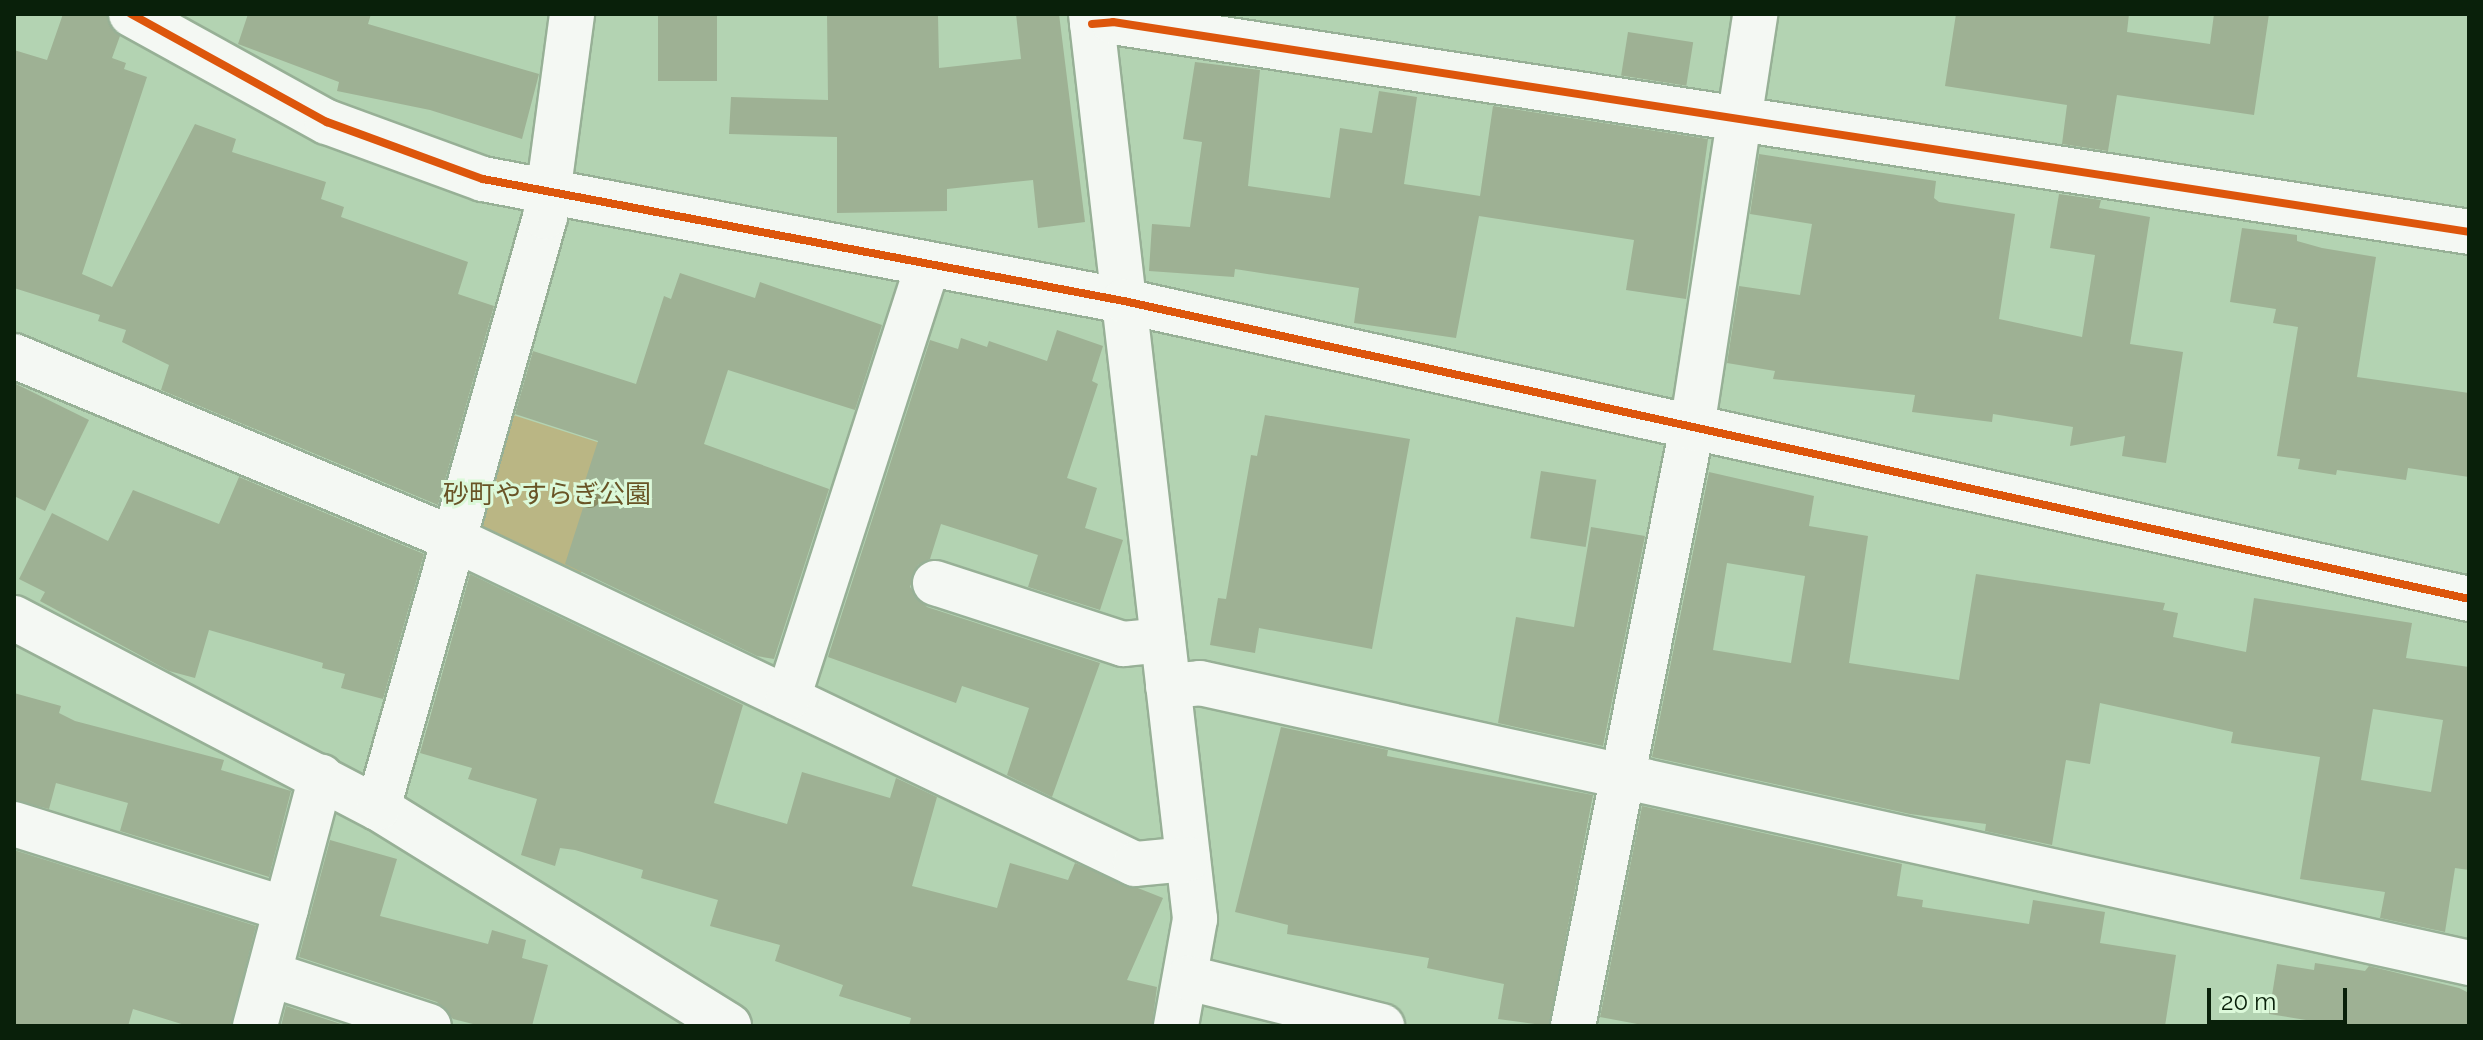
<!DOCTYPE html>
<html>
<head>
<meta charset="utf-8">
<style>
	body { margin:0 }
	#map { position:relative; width:2483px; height:1040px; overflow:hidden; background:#b3d3b2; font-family:Raleway,"Noto Sans JP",sans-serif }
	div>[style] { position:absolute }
	.green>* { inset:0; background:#bab684 }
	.building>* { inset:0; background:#9eb194; transform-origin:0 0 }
	.roads { filter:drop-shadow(2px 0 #97b096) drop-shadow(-2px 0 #97b096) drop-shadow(0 2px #97b096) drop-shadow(0 -2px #97b096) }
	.minor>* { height:44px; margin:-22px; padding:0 22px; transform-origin:22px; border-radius:22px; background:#f4f8f3 }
	.tertiary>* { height:44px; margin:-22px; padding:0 22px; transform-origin:22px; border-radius:22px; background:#f4f8f3 }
	.cycleway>* { height:8px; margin:-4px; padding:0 4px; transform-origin:4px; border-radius:4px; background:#dd560c }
	.trees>* { width:24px; height:24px; margin:-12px; border-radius:50%; background:#8a8d65 }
	span { translate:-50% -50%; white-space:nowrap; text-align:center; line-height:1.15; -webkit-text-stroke:6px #dcf9da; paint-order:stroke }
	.park-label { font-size:26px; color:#695426 }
	.frame { position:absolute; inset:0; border:16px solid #09200a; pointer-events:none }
	.scale { position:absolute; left:2207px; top:988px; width:140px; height:36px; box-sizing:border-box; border:4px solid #09200a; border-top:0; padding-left:10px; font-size:24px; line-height:28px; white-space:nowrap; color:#09200a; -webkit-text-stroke:6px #dcf9da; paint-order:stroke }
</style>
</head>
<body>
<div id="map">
	<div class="green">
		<div style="clip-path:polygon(510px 414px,622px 450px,579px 579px,484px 535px,480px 523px)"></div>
	</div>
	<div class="building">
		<div style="clip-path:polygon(63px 14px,106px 14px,120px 36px,112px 58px,126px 63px,124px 69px,147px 77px,82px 274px,112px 287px,195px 124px,236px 139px,232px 152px,326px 182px,321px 199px,344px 207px,341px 217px,468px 262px,458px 294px,494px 306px,438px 505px,161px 390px,169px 365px,122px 342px,126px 330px,98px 321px,100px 315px,14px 288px,14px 50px,47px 60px)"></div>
		<div style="clip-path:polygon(248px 14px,371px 14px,368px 24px,539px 74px,522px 139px,430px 110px,337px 91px,339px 82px,238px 44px)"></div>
		<div style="left:658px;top:14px;width:59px;height:67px"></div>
		<div style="clip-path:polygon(827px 14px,938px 14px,939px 68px,1021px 59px,1016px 14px,1059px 14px,1085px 222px,1038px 228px,1033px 180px,947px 189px,947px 211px,837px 213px,837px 137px,729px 134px,731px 97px,828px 100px)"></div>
		<div style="clip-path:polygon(1956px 14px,2129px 14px,2127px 32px,2210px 44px,2214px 14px,2269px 14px,2254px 115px,2117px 95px,2108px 151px,2062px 144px,2067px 105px,1945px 86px)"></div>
		<div style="left:1628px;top:32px;width:66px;height:44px;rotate:9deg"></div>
		<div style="clip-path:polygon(1195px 62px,1260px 70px,1248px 186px,1330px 198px,1340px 128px,1372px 133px,1379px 91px,1417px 97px,1404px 184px,1480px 196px,1493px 106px,1708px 139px,1686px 299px,1626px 290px,1634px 240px,1479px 216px,1456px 338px,1354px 323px,1359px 288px,1235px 269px,1234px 277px,1149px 271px,1152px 224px,1190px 227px,1202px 142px,1183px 139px)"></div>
		<div style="clip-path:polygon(1759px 154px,1936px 181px,1934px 198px,1939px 202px,2015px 214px,1999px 319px,2082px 337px,2095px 255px,2050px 248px,2059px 194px,2101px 200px,2099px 208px,2150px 217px,2130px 344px,2183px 352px,2166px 463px,2122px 456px,2125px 436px,2070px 446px,2073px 427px,1993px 414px,1992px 422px,1912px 412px,1915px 395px,1773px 379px,1775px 371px,1727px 363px,1739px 286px,1800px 295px,1812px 224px,1750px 214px)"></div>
		<div style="clip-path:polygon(2242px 228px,2297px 235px,2297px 241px,2322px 248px,2376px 257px,2357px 377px,2469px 393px,2469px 477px,2408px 468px,2406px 480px,2337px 470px,2336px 475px,2298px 469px,2300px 459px,2277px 456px,2298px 327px,2273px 323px,2276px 309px,2230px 302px)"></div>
		<div style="clip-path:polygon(680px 273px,755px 298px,760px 282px,882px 325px,855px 410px,728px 370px,704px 444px,829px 489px,774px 659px,757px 656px,565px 564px,591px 483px,585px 481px,598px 441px,515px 414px,533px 351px,636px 384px,664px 296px,671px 299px)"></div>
		<div style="clip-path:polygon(1057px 330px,1103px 346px,1092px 381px,1098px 384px,1067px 478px,1097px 488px,1085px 528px,1123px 540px,1100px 610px,1028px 587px,1038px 555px,941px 524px,930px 559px,918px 565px,910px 587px,927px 607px,1100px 663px,1052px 797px,1007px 775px,1029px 708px,962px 686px,956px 703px,828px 657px,930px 340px,958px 349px,961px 338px,987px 347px,989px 341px,1047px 361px)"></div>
		<div style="clip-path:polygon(14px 383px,89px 420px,45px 511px,14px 496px)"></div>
		<div style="clip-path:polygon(1265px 415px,1410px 439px,1372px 649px,1259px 628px,1255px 653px,1210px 645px,1218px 598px,1226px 599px,1251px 455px,1257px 456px)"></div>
		<div style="left:1541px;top:471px;width:56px;height:68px;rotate:9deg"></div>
		<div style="clip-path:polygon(evenodd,1709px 472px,1814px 496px,1809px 526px,1868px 536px,1849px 663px,1959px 680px,1976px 574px,2165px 603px,2163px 610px,2178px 613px,2173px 637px,2246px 652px,2254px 598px,2412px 623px,2406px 658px,2469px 667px,2469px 870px,2455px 868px,2445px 932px,2380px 918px,2385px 892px,2300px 879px,2320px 757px,2231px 743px,2233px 732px,2100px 703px,2090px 764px,2066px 760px,2052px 845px,1985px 831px,1986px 824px,1910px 814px,1652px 757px,1709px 472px,1727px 563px,1805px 576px,1791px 663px,1713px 650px,1727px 563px,1709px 472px,2373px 709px,2443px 720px,2431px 792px,2361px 780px,2373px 709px)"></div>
		<div style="clip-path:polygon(239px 477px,424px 554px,383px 699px,341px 688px,345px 674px,322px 668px,323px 663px,209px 630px,195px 678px,169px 671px,40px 601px,45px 592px,19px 579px,52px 513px,108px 541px,133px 490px,219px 524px)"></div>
		<div style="clip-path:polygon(1591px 527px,1645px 536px,1603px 746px,1498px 723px,1516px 617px,1574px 627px)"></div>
		<div style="clip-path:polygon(470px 574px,743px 705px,714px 803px,787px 824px,802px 772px,890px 798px,896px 778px,937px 797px,912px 886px,997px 908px,1010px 863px,1068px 880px,1075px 863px,1163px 898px,1127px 980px,1157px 987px,1152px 1026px,909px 1026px,911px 1018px,839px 996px,843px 985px,775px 961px,780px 945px,710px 926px,718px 900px,641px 878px,643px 870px,575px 850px,560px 848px,555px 866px,521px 855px,537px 799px,468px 779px,472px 768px,420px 753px)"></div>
		<div style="clip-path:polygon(14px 693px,61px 706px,59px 713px,75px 721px,224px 760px,221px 770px,291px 791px,269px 877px,120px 831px,128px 803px,56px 783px,49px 809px,14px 800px)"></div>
		<div style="clip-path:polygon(1281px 727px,1388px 750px,1387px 756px,1593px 795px,1549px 1026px,1498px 1019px,1504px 984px,1427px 968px,1429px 958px,1287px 934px,1288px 925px,1235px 912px)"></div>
		<div style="clip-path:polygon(1642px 806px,1902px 864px,1897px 896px,1923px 900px,1922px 907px,2029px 924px,2033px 900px,2105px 912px,2100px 943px,2176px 955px,2165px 1026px,1648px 1026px,1600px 1017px)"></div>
		<div style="clip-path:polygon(330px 840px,397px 859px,380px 916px,488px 944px,492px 930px,526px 940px,522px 958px,548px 965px,532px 1026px,481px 1026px,453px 1019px,437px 1002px,299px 957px)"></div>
		<div style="clip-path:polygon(14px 850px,256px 926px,231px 1026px,188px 1026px,133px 1009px,128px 1026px,14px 1026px)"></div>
		<div style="clip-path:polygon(2315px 963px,2365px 971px,2369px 966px,2459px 988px,2469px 993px,2469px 1026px,2305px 1026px,2306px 1020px,2269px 1014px,2277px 964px,2314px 970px)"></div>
		<div style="clip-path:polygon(286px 1006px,344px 1025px,344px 1026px,281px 1026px)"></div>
	</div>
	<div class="roads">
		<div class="minor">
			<div style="left:1091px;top:14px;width:911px;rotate:83.44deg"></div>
			<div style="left:1195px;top:919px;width:109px;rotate:100.1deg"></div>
			<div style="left:1092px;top:24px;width:21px;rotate:-5deg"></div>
			<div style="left:1113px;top:22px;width:1372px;rotate:8.8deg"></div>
			<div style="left:14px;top:356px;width:479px;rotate:22.6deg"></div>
			<div style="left:456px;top:540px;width:752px;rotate:25.51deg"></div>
			<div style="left:1135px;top:864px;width:53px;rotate:-5.4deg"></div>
			<div style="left:935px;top:583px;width:198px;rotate:18deg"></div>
			<div style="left:1123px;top:644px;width:40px;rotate:-5.7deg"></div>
			<div style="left:14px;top:618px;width:411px;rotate:27.6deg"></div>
			<div style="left:378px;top:808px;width:413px;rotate:31.8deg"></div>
			<div style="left:1168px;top:686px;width:32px;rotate:-5deg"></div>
			<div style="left:1200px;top:683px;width:1300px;rotate:12.44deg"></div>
			<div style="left:788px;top:698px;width:455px;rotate:-72.1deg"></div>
			<div style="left:378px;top:808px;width:614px;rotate:-74.22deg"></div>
			<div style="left:545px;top:217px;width:205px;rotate:-82.4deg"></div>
			<div style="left:14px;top:824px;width:285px;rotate:17.4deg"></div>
			<div style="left:269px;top:974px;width:168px;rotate:18deg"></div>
			<div style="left:1188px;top:978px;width:200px;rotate:13.9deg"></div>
			<div style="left:255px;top:1026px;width:258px;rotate:-75.2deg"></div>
			<div style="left:1573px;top:1026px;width:610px;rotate:-78.75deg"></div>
			<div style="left:1692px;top:428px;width:419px;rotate:-81.3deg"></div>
		</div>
		<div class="tertiary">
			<div style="left:131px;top:14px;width:224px;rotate:28.9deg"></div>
			<div style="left:327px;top:122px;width:166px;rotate:20.1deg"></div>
			<div style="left:483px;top:179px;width:653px;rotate:10.78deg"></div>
			<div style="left:1124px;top:301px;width:1378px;rotate:12.49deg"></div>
		</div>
	</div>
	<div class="cycleway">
		<div style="left:131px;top:14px;width:224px;rotate:28.9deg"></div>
		<div style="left:327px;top:122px;width:166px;rotate:20.1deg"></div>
		<div style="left:483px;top:179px;width:653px;rotate:10.78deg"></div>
		<div style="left:1124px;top:301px;width:1378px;rotate:12.49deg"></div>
		<div style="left:1092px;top:24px;width:21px;rotate:-5deg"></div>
		<div style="left:1113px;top:22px;width:1372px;rotate:8.8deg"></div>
	</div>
	<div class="trees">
		<div style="left:589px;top:496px"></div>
	</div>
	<div class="park-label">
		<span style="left:547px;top:495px">砂町やすらぎ公園</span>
	</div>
	<div class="frame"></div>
	<div class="scale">20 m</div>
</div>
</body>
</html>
